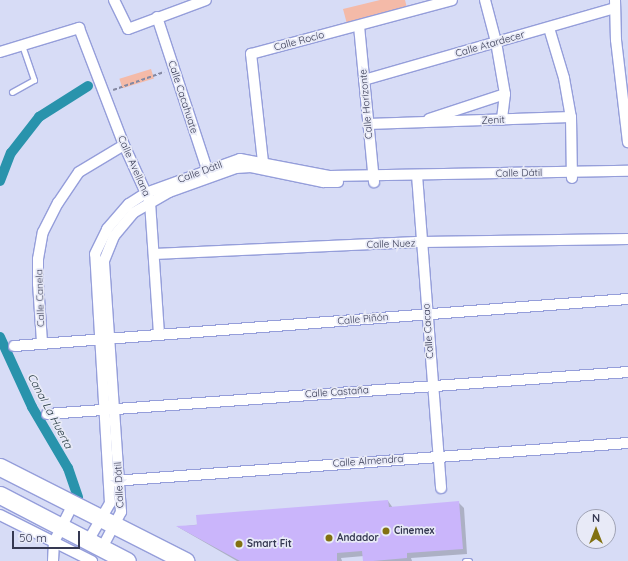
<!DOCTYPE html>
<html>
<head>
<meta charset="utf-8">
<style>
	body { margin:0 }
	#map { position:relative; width:628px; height:561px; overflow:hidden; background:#d7dcf6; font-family:Quicksand,sans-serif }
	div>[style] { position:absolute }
	.green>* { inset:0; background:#f4baa8; transform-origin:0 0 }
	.shadow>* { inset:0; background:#0003 }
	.canal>* { height:10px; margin:-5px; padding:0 5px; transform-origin:5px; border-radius:5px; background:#2993ac }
	.building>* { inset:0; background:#cab5fb }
	.path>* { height:1.5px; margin-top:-0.75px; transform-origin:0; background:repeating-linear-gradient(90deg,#8589a3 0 4px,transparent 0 6px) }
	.roads { filter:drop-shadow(1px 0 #959eda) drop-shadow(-1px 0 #959eda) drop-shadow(0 1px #959eda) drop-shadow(0 -1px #959eda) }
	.service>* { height:5px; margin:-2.5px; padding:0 2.5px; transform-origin:2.5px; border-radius:2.5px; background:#fff }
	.minor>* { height:10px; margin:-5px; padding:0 5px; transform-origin:5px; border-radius:5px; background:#fff }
	.trunk>* { height:17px; margin:-8.5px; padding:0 8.5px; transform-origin:8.5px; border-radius:8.5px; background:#fff }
	.dots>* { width:11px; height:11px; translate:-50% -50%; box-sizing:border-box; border:2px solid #e8eaf7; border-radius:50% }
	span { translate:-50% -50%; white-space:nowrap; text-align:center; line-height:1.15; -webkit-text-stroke:3.5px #e8eaf7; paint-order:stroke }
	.street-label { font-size:10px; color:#353851 }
	.poi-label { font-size:10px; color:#353851; font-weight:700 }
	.left { translate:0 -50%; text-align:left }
	.water-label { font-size:11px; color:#1a3037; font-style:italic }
	.north { position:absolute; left:576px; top:509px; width:40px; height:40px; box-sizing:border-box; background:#e8eaf7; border:1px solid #a0a3b5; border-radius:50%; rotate:0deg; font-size:11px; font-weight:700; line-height:16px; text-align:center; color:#353851 }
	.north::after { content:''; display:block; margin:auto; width:14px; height:18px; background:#827111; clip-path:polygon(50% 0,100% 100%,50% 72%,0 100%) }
	.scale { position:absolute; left:12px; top:531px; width:68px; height:18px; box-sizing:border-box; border:2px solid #353851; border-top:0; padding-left:5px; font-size:12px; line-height:14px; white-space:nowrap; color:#353851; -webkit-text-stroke:3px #e8eaf7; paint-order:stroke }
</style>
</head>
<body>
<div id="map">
	<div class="green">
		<div style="clip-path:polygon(380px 0,405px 0,407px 8px,347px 24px,343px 9px)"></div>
		<div style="left:151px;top:69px;width:10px;height:33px;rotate:73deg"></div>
	</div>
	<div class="shadow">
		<div style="clip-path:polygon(388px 501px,393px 508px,458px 502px,464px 508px,467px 554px,411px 558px,412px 561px,364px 561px,364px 556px,341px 558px,342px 561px,237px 561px,178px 527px)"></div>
	</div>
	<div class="canal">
		<div style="left:0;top:181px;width:30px;rotate:-69deg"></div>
		<div style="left:11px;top:153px;width:46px;rotate:-52.1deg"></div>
		<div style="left:39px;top:117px;width:58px;rotate:-32.3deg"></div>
		<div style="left:0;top:337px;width:77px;rotate:65.4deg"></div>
		<div style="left:32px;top:407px;width:71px;rotate:59.5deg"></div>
		<div style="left:68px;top:468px;width:31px;rotate:71deg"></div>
	</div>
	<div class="building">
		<div style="clip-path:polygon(388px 500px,389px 507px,459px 501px,463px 549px,407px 553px,407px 558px,373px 561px,363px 561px,362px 551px,337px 553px,337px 561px,240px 561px,176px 526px,197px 525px,196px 515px)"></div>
	</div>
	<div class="path">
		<div style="left:113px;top:90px;width:54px;rotate:-19.4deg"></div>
	</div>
	<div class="roads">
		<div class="service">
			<div style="left:12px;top:92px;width:25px;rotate:-29deg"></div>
			<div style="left:34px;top:80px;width:37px;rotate:-109deg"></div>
			<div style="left:465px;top:561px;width:4px"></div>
		</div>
		<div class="minor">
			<div style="left:114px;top:0;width:32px;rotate:64deg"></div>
			<div style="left:128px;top:29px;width:83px;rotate:-20.4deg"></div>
			<div style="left:485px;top:0;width:43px;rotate:75.3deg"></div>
			<div style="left:496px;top:42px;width:53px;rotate:80.2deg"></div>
			<div style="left:505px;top:94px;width:26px;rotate:97deg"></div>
			<div style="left:615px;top:0;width:40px;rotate:88.6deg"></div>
			<div style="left:616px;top:40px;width:103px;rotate:83.3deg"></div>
			<div style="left:157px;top:17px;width:166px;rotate:71.8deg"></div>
			<div style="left:359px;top:26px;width:157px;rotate:84.5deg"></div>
			<div style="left:549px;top:28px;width:52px;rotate:73.3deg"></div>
			<div style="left:564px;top:78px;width:40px;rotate:80deg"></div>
			<div style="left:571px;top:117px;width:61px;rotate:89.1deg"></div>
			<div style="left:0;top:52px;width:83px;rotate:-16.9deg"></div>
			<div style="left:79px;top:28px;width:125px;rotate:69deg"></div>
			<div style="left:124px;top:145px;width:63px;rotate:65.5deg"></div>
			<div style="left:150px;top:202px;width:133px;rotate:86.1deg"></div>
			<div style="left:364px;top:80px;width:261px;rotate:-16deg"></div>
			<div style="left:429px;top:119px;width:80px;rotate:-18.2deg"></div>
			<div style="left:368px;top:124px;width:203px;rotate:-2deg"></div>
			<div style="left:263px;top:162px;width:109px;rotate:-96.3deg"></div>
			<div style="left:251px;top:54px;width:208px;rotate:-15deg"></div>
			<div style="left:417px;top:175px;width:314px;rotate:85.6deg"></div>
			<div style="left:154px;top:254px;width:268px;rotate:-2.6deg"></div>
			<div style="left:422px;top:242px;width:206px;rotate:-0.8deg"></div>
			<div style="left:42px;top:342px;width:58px;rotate:-93.9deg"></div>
			<div style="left:38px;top:284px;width:25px;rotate:-90deg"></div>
			<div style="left:38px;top:259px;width:27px;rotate:-80deg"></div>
			<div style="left:43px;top:232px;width:33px;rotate:-63deg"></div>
			<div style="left:58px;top:203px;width:37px;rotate:-56deg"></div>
			<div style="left:79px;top:172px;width:52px;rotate:-31deg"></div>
			<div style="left:14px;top:346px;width:616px;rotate:-4.38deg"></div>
			<div style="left:47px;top:414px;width:583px;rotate:-4.13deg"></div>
			<div style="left:113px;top:481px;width:516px;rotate:-4.22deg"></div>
			<div style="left:0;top:515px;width:103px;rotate:26.6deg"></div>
			<div style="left:88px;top:541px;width:44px;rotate:-59.9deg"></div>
			<div style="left:110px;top:503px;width:249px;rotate:-93.4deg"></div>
			<div style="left:95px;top:254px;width:28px;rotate:-64deg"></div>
			<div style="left:107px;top:229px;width:33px;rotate:-49deg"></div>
			<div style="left:129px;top:204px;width:20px;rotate:-33deg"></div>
			<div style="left:146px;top:193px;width:100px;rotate:-19.9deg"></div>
			<div style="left:240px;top:159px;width:92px;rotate:10.7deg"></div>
			<div style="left:330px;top:176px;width:298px;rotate:-1deg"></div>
			<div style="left:102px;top:548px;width:41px;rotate:-62.2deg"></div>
			<div style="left:121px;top:512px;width:252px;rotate:-93.9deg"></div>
			<div style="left:104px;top:261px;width:27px;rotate:-68deg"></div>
			<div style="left:114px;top:236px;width:30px;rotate:-50deg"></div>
			<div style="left:133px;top:213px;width:42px;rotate:-30.3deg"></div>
			<div style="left:169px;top:192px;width:71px;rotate:-19.7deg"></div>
			<div style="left:236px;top:168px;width:15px;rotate:-4deg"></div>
			<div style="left:251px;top:167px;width:74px;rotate:11.8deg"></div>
			<div style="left:323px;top:182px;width:15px"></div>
			<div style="left:53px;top:561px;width:19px;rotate:-87deg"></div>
			<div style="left:54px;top:542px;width:42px;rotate:-63.4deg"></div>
		</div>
		<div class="trunk">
			<div style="left:0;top:467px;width:208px;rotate:26.9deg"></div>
			<div style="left:0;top:495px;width:143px;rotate:27.5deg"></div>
		</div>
	</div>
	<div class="dots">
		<div style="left:386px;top:531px;background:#827111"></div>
		<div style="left:329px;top:538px;background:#827111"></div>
		<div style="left:239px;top:544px;background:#827111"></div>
	</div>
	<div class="street-label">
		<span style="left:299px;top:41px;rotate:-15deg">Calle Rocío</span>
		<span style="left:490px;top:44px;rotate:-16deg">Calle Atardecer</span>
		<span style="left:183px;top:97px;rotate:72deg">Calle Cacahuate</span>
		<span style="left:366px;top:104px;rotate:-95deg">Calle Horizonte</span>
		<span style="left:493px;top:120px;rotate:-2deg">Zenit</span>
		<span style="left:134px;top:166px;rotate:66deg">Calle Avellana</span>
		<span style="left:200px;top:172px;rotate:-20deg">Calle Dátil</span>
		<span style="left:519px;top:173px;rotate:-1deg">Calle Dátil</span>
		<span style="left:391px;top:244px;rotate:-2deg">Calle Nuez</span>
		<span style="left:40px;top:298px;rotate:-92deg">Calle Canela</span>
		<span style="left:363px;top:319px;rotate:-5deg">Calle Piñón</span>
		<span style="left:428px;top:331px;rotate:-94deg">Calle Cacao</span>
		<span style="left:337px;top:392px;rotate:-4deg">Calle Castaña</span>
		<span style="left:368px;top:461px;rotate:-4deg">Calle Almendra</span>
		<span style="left:119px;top:485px;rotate:-93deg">Calle Dátil</span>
	</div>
	<div class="poi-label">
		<span class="left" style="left:394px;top:531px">Cinemex</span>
		<span class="left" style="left:337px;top:538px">Andador</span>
		<span class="left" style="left:247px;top:544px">Smart Fit</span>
	</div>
	<div class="water-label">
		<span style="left:50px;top:411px;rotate:62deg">Canal La Huerta</span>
	</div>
	<div class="north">N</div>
	<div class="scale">50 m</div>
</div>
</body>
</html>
